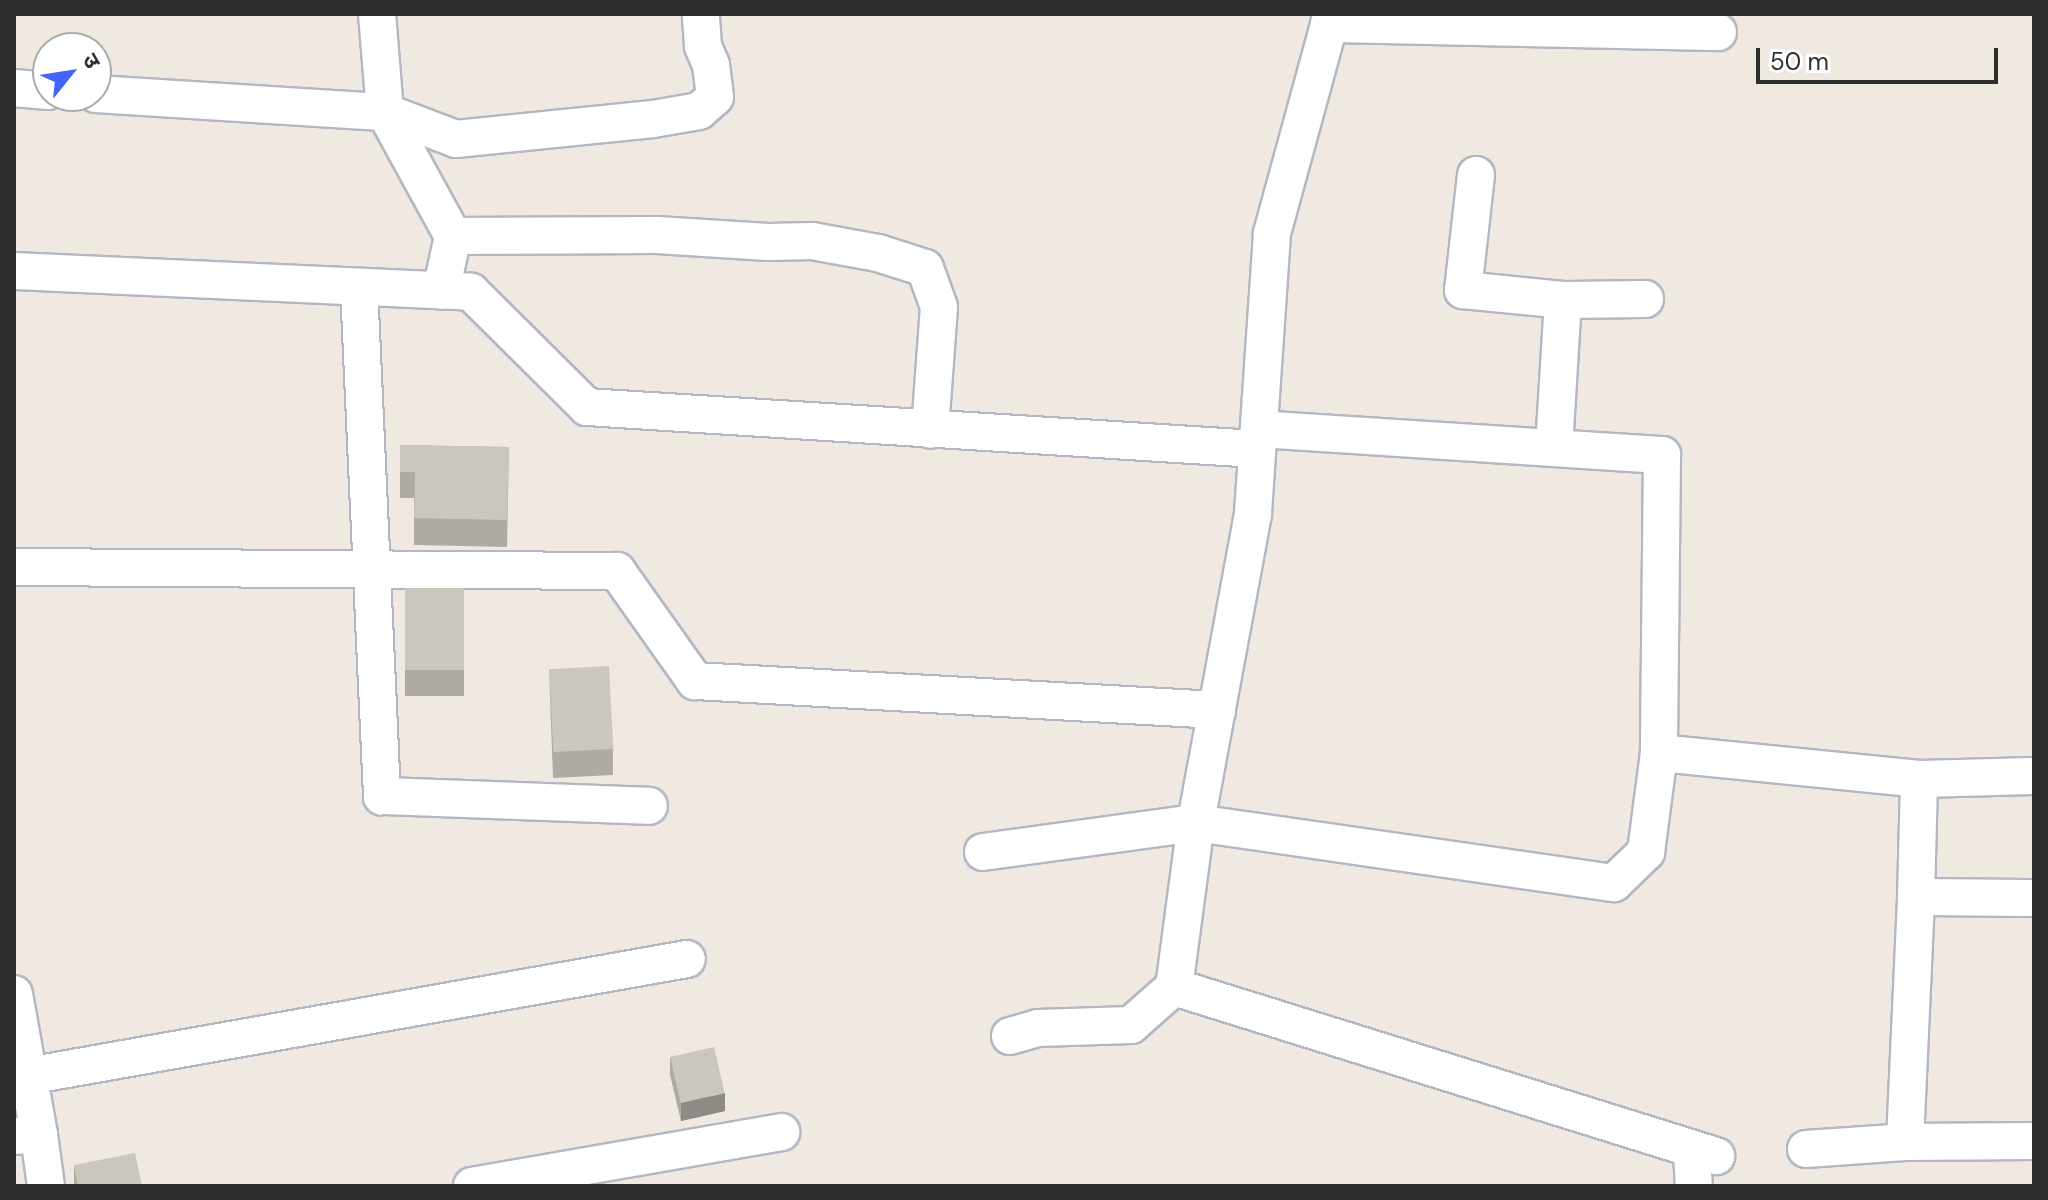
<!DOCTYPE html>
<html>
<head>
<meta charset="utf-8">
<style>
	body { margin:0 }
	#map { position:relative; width:2048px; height:1200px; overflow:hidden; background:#efe9e1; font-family:"DM Sans","Noto Sans Devanagari",sans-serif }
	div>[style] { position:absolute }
	.roads { filter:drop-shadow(2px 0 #b4b7c1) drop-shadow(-2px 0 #b4b7c1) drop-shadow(0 2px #b4b7c1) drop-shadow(0 -2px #b4b7c1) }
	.minor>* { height:36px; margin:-18px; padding:0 18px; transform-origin:18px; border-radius:18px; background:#fff }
	.wall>* { inset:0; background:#afaba4; transform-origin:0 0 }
	.shaded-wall>* { inset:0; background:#8e8b86 }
	.building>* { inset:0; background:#cbc7bf; transform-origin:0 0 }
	span { translate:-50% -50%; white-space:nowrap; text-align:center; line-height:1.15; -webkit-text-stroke:6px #fff; paint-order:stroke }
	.frame { position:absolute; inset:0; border:16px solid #2e2e2e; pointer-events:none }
	.north { position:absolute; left:32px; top:32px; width:80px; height:80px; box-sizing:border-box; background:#fff; border:2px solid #ababab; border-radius:50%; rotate:60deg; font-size:22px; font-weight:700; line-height:32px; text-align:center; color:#2e2e2e }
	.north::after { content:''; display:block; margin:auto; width:28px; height:36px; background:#4264fb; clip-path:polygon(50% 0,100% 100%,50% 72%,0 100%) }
	.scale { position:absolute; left:1756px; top:48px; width:242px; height:36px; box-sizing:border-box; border:4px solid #2e2e2e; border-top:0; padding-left:10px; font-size:24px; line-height:28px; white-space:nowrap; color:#2e2e2e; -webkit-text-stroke:6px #fff; paint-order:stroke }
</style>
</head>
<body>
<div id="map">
	<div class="roads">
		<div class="minor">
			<div style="left:377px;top:14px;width:98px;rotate:85.3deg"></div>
			<div style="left:385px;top:112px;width:141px;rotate:61.3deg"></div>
			<div style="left:453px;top:236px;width:56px;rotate:102.3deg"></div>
			<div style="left:1332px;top:14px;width:228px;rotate:105.3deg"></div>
			<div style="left:1272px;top:234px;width:281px;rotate:93.9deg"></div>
			<div style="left:1253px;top:514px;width:314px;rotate:100.5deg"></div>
			<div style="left:1196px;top:823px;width:165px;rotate:97.6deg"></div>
			<div style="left:1174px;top:987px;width:568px;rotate:17.32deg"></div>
			<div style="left:1329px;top:24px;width:389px;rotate:1.2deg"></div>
			<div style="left:14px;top:88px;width:34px;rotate:5deg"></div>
			<div style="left:96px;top:94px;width:290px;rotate:3.6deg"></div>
			<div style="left:385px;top:112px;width:76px;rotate:20.8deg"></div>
			<div style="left:456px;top:139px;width:198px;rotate:-5.8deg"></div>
			<div style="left:653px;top:119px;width:47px;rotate:-9.9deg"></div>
			<div style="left:699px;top:111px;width:21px;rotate:-41deg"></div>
			<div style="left:715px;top:97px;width:32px;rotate:-97deg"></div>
			<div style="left:711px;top:65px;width:21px;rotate:-113deg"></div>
			<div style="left:703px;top:46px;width:32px;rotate:-94deg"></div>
			<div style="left:1476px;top:175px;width:116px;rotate:96.4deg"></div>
			<div style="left:1463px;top:290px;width:100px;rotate:5.7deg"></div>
			<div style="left:1563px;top:300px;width:148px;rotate:93.5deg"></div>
			<div style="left:453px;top:236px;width:204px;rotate:-0.3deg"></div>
			<div style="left:657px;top:235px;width:111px;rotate:3.6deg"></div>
			<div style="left:768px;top:242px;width:44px;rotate:-1.3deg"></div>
			<div style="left:812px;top:241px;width:67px;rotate:10.3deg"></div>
			<div style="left:878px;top:253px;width:49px;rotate:17.7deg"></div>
			<div style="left:925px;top:268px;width:41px;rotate:70.3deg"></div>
			<div style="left:939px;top:307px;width:123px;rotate:94.2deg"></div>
			<div style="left:14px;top:271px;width:457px;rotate:2.6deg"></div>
			<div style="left:471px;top:292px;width:163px;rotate:44.8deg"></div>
			<div style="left:587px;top:407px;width:671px;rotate:3.59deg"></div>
			<div style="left:359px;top:287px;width:510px;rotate:87.41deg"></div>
			<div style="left:382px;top:796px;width:267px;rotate:2.1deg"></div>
			<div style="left:1563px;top:300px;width:82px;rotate:-0.7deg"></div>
			<div style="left:1259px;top:429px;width:404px;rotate:3.7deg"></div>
			<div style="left:1662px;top:455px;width:298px;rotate:90.6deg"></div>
			<div style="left:14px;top:567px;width:603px;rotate:0.38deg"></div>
			<div style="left:617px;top:571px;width:135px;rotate:54.7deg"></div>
			<div style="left:695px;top:681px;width:523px;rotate:3.18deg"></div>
			<div style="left:983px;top:852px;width:215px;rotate:-7.8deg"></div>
			<div style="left:1196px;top:823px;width:422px;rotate:8.2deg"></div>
			<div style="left:1614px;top:883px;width:45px;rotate:-44.1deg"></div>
			<div style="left:1646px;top:852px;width:100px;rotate:-82.5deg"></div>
			<div style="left:1659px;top:753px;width:261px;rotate:5.7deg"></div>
			<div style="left:1916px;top:897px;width:118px;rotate:-88.5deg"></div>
			<div style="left:1919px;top:779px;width:115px;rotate:-1.5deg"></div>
			<div style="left:14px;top:994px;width:143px;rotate:79.9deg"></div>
			<div style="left:39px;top:1135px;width:25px;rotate:178deg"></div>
			<div style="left:1010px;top:1036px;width:29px;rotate:-16deg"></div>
			<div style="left:1038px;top:1028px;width:93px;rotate:-1.8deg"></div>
			<div style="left:1131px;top:1025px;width:57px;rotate:-41.5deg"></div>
			<div style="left:28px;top:1076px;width:669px;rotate:-10.07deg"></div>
			<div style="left:39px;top:1135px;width:51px;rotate:82.2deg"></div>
			<div style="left:1905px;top:1142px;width:245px;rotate:-87.4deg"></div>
			<div style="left:1916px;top:897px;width:118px;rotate:0.5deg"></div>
			<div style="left:1806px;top:1149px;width:99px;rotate:-4deg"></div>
			<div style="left:1905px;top:1142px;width:129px;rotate:-0.4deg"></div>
			<div style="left:1692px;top:1152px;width:34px;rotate:87deg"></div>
			<div style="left:472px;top:1186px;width:314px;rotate:-9.9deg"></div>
		</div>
	</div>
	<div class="wall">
		<div style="clip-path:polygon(400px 445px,509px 447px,507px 547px,414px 545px,414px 498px,400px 498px)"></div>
		<div style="left:405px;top:588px;width:59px;height:108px"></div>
		<div style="clip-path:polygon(549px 669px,613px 749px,613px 775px,553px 778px)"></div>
		<div style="clip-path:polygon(670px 1057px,725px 1111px,681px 1121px,670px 1075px)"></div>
		<div style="clip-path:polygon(74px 1165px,142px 1186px,74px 1186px)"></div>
	</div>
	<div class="shaded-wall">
		<div style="clip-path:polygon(725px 1093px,725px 1111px,681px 1121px,681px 1103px)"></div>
	</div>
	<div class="building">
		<div style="clip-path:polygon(400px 445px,509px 447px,507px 520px,414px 518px,415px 472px,400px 472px)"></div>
		<div style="left:405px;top:588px;width:59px;height:82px"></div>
		<div style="left:609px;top:666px;width:83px;height:60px;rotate:87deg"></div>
		<div style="left:714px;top:1047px;width:47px;height:45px;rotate:77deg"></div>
		<div style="clip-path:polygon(135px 1153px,142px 1186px,78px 1186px,74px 1165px)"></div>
	</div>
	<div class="frame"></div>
	<div class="north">उ</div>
	<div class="scale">50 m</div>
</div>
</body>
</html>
